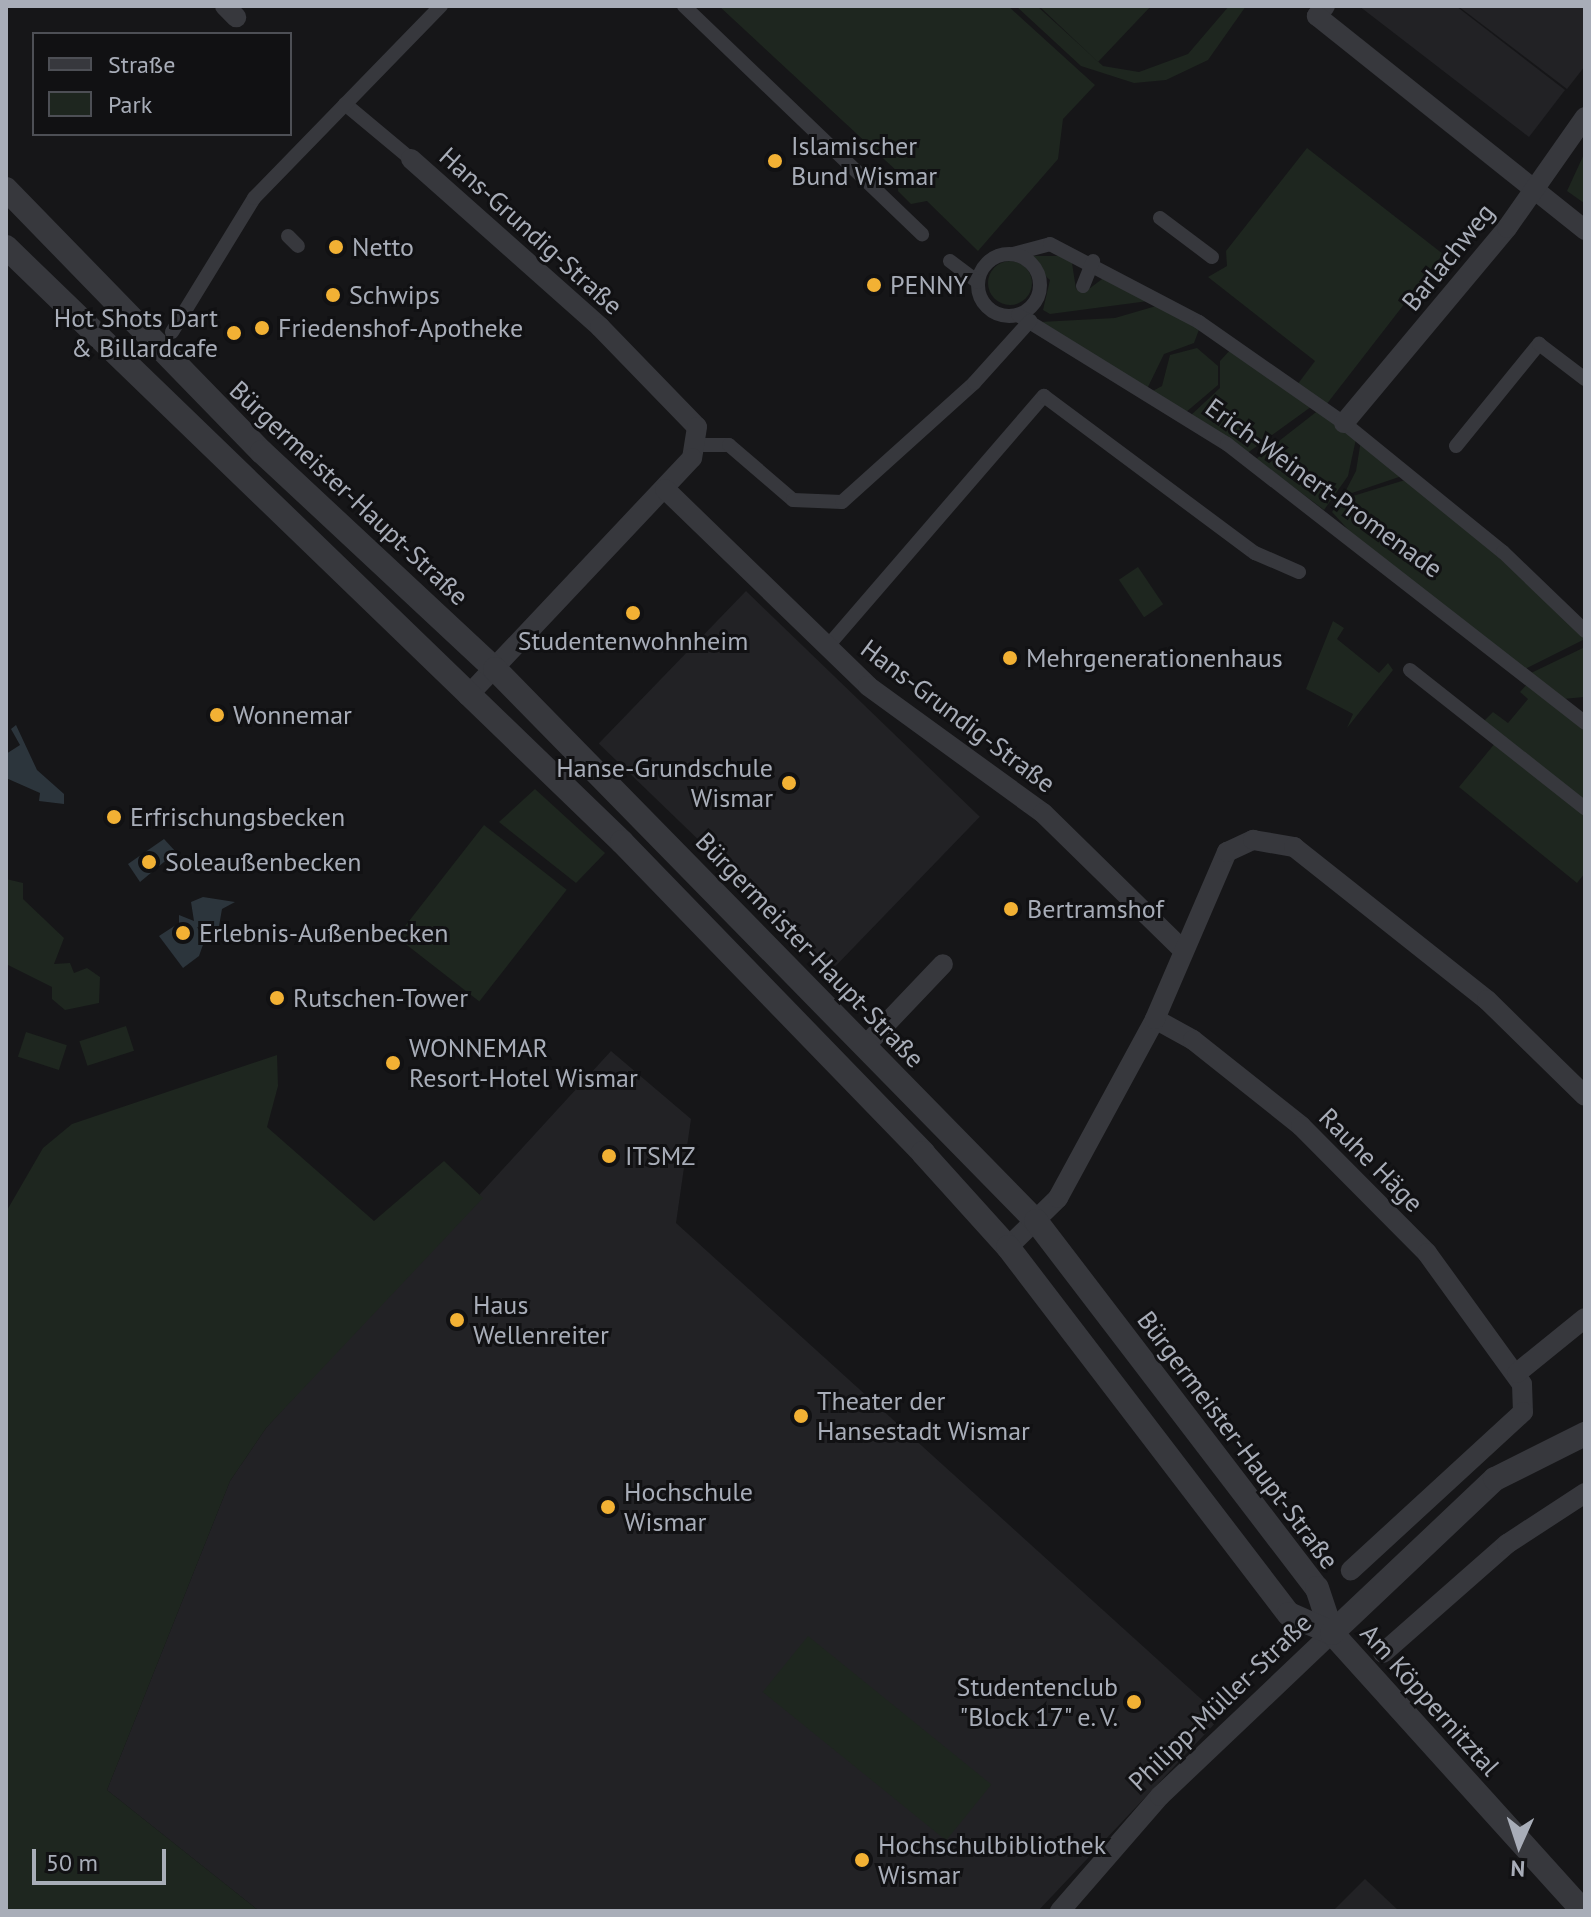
<!DOCTYPE html>
<html>
<head>
<meta charset="utf-8">
<style>
	body { margin:0 }
	#map { position:relative; width:1591px; height:1917px; overflow:hidden; background:#161618; font-family:"PT Sans",sans-serif }
	div>[style] { position:absolute }
	.built>* { inset:0; background:#222225; transform-origin:0 0 }
	.green>* { inset:0; background:#1e261f; transform-origin:0 0 }
	.round { border-radius:50% }
	.water>* { inset:0; background:#2c353c }
	.pedestrian>* { height:14px; margin:-7px; padding:0 7px; transform-origin:7px; border-radius:7px; background:#37383d }
	.pedestrian>.ring { margin:-7px; padding:0; box-sizing:content-box; background:none; border:14px solid #37383d; border-radius:50% }
	.minor>* { height:20px; margin:-10px; padding:0 10px; transform-origin:10px; border-radius:10px; background:#37383d }
	.tertiary>* { height:24px; margin:-12px; padding:0 12px; transform-origin:12px; border-radius:12px; background:#37383d }
	.dots>* { width:22px; height:22px; translate:-50% -50%; box-sizing:border-box; border:4px solid #111113; border-radius:50% }
	span { translate:-50% -50%; white-space:nowrap; text-align:center; line-height:1.15; -webkit-text-stroke:6px #111113; paint-order:stroke }
	.poi-label { font-size:26px; color:#a8adb8 }
	.left { translate:0 -50%; text-align:left }
	.right { translate:-100% -50%; text-align:right }
	.street-label { font-size:26px; color:#a8adb8 }
	.frame { position:absolute; inset:0; border:8px solid #a8adb8; pointer-events:none }
	.legend { position:absolute; left:32px; top:32px; width:260px; height:104px; box-sizing:border-box; background:#111113; border:2px solid #4d4f55; margin:0; padding:10px 14px; list-style:none; font-size:24px; color:#a8adb8 }
	.legend li { display:flex; align-items:center; gap:16px; height:40px }
	.legend b { width:40px; border:2px solid #4d4f55 }
	.north { position:absolute; left:1479px; top:1805px; width:80px; height:80px; -webkit-text-stroke:6px #111113; paint-order:stroke; rotate:183deg; font-size:22px; font-weight:700; line-height:32px; text-align:center; color:#a8adb8 }
	.north::after { content:''; display:block; margin:auto; width:28px; height:36px; background:#a8adb8; clip-path:polygon(50% 0,100% 100%,50% 72%,0 100%) }
	.scale { position:absolute; left:32px; top:1849px; width:134px; height:36px; box-sizing:border-box; border:4px solid #a8adb8; border-top:0; padding-left:10px; font-size:24px; line-height:28px; white-space:nowrap; color:#a8adb8; -webkit-text-stroke:6px #111113; paint-order:stroke }
</style>
</head>
<body>
<div id="map">
	<div class="built">
		<div style="clip-path:polygon(1359px 6px,1456px 6px,1565px 90px,1529px 137px)"></div>
		<div style="clip-path:polygon(1458px 6px,1585px 6px,1585px 66px,1567px 89px)"></div>
		<div style="left:746px;top:591px;width:325px;height:212px;rotate:44deg"></div>
		<div style="clip-path:polygon(611px 1051px,691px 1119px,676px 1223px,1221px 1717px,1038px 1911px,259px 1911px,107px 1790px,230px 1481px,266px 1428px)"></div>
		<div style="clip-path:polygon(1365px 1879px,1399px 1911px,1333px 1911px)"></div>
	</div>
	<div class="green">
		<div style="clip-path:polygon(719px 6px,1008px 6px,1095px 85px,1063px 119px,1058px 159px,978px 251px,927px 201px,911px 204px,898px 191px,899px 173px)"></div>
		<div style="clip-path:polygon(1016px 6px,1037px 6px,1103px 66px,1139px 72px,1188px 54px,1229px 6px,1246px 6px,1208px 60px,1166px 80px,1134px 83px,1081px 66px)"></div>
		<div style="clip-path:polygon(1039px 6px,1151px 6px,1098px 62px)"></div>
		<div style="clip-path:polygon(1307px 148px,1443px 254px,1326px 405px,1297px 385px,1315px 361px,1208px 277px,1227px 266px,1226px 251px)"></div>
		<div style="clip-path:polygon(1585px 152px,1585px 201px,1584px 203px,1567px 191px)"></div>
		<div style="clip-path:polygon(1023px 256px,1062px 256px,1072px 263px,1076px 289px,1085px 292px,1106px 276px,1156px 300px,1050px 314px,1043px 310px,1050px 280px)"></div>
		<div class="round" style="left:988px;top:261px;width:44px;height:44px"></div>
		<div style="clip-path:polygon(1163px 304px,1200px 327px,1194px 343px,1164px 354px,1147px 389px,1040px 322px,1115px 318px)"></div>
		<div style="clip-path:polygon(1197px 348px,1218px 366px,1218px 385px,1185px 413px,1151px 392px,1162px 386px,1170px 355px)"></div>
		<div style="clip-path:polygon(1231px 349px,1315px 404px,1246px 454px,1190px 416px,1220px 388px,1220px 361px)"></div>
		<div style="clip-path:polygon(1320px 409px,1356px 439px,1348px 476px,1324px 510px,1256px 459px)"></div>
		<div style="clip-path:polygon(1361px 440px,1402px 476px,1343px 496px,1356px 471px)"></div>
		<div style="clip-path:polygon(1405px 480px,1486px 545px,1585px 639px,1525px 669px,1354px 536px,1332px 512px,1340px 500px)"></div>
		<div style="left:1138px;top:567px;width:45px;height:23px;rotate:56deg"></div>
		<div style="clip-path:polygon(1333px 621px,1344px 628px,1337px 639px,1379px 673px,1388px 663px,1393px 670px,1347px 728px,1353px 714px,1306px 689px)"></div>
		<div style="clip-path:polygon(1585px 647px,1584px 697px,1563px 699px,1531px 673px)"></div>
		<div style="clip-path:polygon(1528px 683px,1585px 728px,1585px 802px,1484px 721px,1493px 712px,1508px 723px,1528px 699px,1520px 692px)"></div>
		<div style="clip-path:polygon(1496px 742px,1585px 815px,1585px 873px,1577px 883px,1459px 787px)"></div>
		<div style="clip-path:polygon(535px 789px,605px 853px,576px 883px,499px 822px)"></div>
		<div style="left:484px;top:825px;width:105px;height:142px;rotate:38deg"></div>
		<div style="clip-path:polygon(6px 879px,23px 883px,23px 899px,64px 938px,54px 964px,70px 963px,74px 973px,87px 968px,100px 977px,99px 1003px,65px 1010px,52px 999px,52px 987px,6px 964px)"></div>
		<div style="left:126px;top:1026px;width:26px;height:49px;rotate:72deg"></div>
		<div style="left:26px;top:1032px;width:43px;height:26px;rotate:18deg"></div>
		<div style="clip-path:polygon(277px 1055px,278px 1086px,267px 1127px,374px 1221px,444px 1161px,483px 1198px,266px 1428px,230px 1481px,107px 1790px,259px 1911px,6px 1911px,6px 1212px,43px 1148px,72px 1124px)"></div>
		<div style="left:808px;top:1636px;width:236px;height:72px;rotate:39deg"></div>
	</div>
	<div class="water">
		<div style="clip-path:polygon(16px 725px,37px 770px,64px 794px,64px 804px,39px 801px,40px 793px,6px 778px,6px 754px,20px 745px,11px 729px)"></div>
		<div style="clip-path:polygon(164px 839px,176px 852px,140px 882px,128px 864px)"></div>
		<div style="clip-path:polygon(203px 897px,235px 902px,222px 909px,218px 932px,197px 927px,205px 939px,199px 956px,183px 968px,159px 936px,179px 923px,179px 915px,194px 921px,191px 902px)"></div>
	</div>
	<div class="pedestrian">
		<div style="left:684px;top:6px;width:330px;rotate:43.8deg"></div>
		<div style="left:345px;top:104px;width:86px;rotate:39.8deg"></div>
		<div style="left:1160px;top:218px;width:65px;rotate:36.9deg"></div>
		<div style="left:288px;top:236px;width:14px;rotate:45deg"></div>
		<div style="left:1013px;top:254px;width:38px;rotate:-15deg"></div>
		<div style="left:1050px;top:244px;width:168px;rotate:27.6deg"></div>
		<div style="left:1199px;top:322px;width:177px;rotate:34.9deg"></div>
		<div style="left:1344px;top:423px;width:205px;rotate:39.1deg"></div>
		<div style="left:1503px;top:552px;width:114px;rotate:43.9deg"></div>
		<div class="ring" style="left:978px;top:254px;width:48px;height:48px"></div>
		<div style="left:950px;top:261px;width:35px;rotate:37deg"></div>
		<div style="left:1083px;top:286px;width:27px;rotate:-68deg"></div>
		<div style="left:1018px;top:315px;width:246px;rotate:31.7deg"></div>
		<div style="left:1227px;top:444px;width:454px;rotate:37.9deg"></div>
		<div style="left:172px;top:332px;width:157px;rotate:-58.5deg"></div>
		<div style="left:254px;top:198px;width:268px;rotate:-45.8deg"></div>
		<div style="left:697px;top:445px;width:32px"></div>
		<div style="left:729px;top:445px;width:84px;rotate:40.7deg"></div>
		<div style="left:793px;top:500px;width:49px;rotate:2.3deg"></div>
		<div style="left:842px;top:502px;width:178px;rotate:-42deg"></div>
		<div style="left:974px;top:383px;width:84px;rotate:-47.9deg"></div>
		<div style="left:1456px;top:446px;width:132px;rotate:-50.9deg"></div>
		<div style="left:1539px;top:344px;width:58px;rotate:37.3deg"></div>
		<div style="left:827px;top:647px;width:332px;rotate:-49.2deg"></div>
		<div style="left:1044px;top:396px;width:263px;rotate:36.7deg"></div>
		<div style="left:1255px;top:553px;width:48px;rotate:23.4deg"></div>
		<div style="left:1410px;top:670px;width:223px;rotate:38.3deg"></div>
	</div>
	<div class="minor">
		<div style="left:225px;top:6px;width:16px;rotate:45deg"></div>
		<div style="left:1325px;top:6px;width:13px;rotate:129deg"></div>
		<div style="left:1317px;top:16px;width:343px;rotate:38.6deg"></div>
		<div style="left:411px;top:159px;width:253px;rotate:41.6deg"></div>
		<div style="left:600px;top:327px;width:139px;rotate:45.9deg"></div>
		<div style="left:697px;top:427px;width:31px;rotate:99deg"></div>
		<div style="left:692px;top:458px;width:327px;rotate:133.3deg"></div>
		<div style="left:1344px;top:423px;width:254px;rotate:-50.1deg"></div>
		<div style="left:1507px;top:228px;width:136px;rotate:-54.9deg"></div>
		<div style="left:665px;top:489px;width:283px;rotate:44.1deg"></div>
		<div style="left:868px;top:686px;width:216px;rotate:36deg"></div>
		<div style="left:1043px;top:813px;width:197px;rotate:44.4deg"></div>
		<div style="left:1155px;top:1019px;width:43px;rotate:28.9deg"></div>
		<div style="left:1193px;top:1040px;width:138px;rotate:38.5deg"></div>
		<div style="left:1301px;top:1126px;width:179px;rotate:45.2deg"></div>
		<div style="left:1427px;top:1253px;width:162px;rotate:54.1deg"></div>
		<div style="left:1522px;top:1384px;width:28px;rotate:88deg"></div>
		<div style="left:1523px;top:1412px;width:234px;rotate:137.4deg"></div>
		<div style="left:865px;top:1046px;width:113px;rotate:-46.4deg"></div>
		<div style="left:1008px;top:1247px;width:70px;rotate:-44.4deg"></div>
		<div style="left:1058px;top:1198px;width:204px;rotate:-61.5deg"></div>
		<div style="left:1155px;top:1019px;width:182px;rotate:-66.7deg"></div>
		<div style="left:1227px;top:852px;width:29px;rotate:-25deg"></div>
		<div style="left:1253px;top:840px;width:42px;rotate:9.7deg"></div>
		<div style="left:1294px;top:847px;width:246px;rotate:38.4deg"></div>
		<div style="left:1487px;top:1000px;width:137px;rotate:44.4deg"></div>
		<div style="left:1517px;top:1373px;width:87px;rotate:-39deg"></div>
		<div style="left:1383px;top:1653px;width:165px;rotate:-41.3deg"></div>
		<div style="left:1507px;top:1544px;width:93px;rotate:-33.2deg"></div>
		<div style="left:1060px;top:1911px;width:152px;rotate:-49deg"></div>
		<div style="left:1160px;top:1796px;width:237px;rotate:-43.5deg"></div>
	</div>
	<div class="tertiary">
		<div style="left:6px;top:189px;width:367px;rotate:45.8deg"></div>
		<div style="left:262px;top:452px;width:318px;rotate:43deg"></div>
		<div style="left:495px;top:669px;width:773px;rotate:45.58deg"></div>
		<div style="left:1036px;top:1221px;width:462px;rotate:52.6deg"></div>
		<div style="left:1317px;top:1588px;width:47px;rotate:71.6deg"></div>
		<div style="left:1332px;top:1633px;width:375px;rotate:47.9deg"></div>
		<div style="left:6px;top:247px;width:856px;rotate:44.01deg"></div>
		<div style="left:622px;top:842px;width:433px;rotate:45.9deg"></div>
		<div style="left:923px;top:1153px;width:127px;rotate:47.9deg"></div>
		<div style="left:1008px;top:1247px;width:462px;rotate:52.6deg"></div>
		<div style="left:1289px;top:1614px;width:47px;rotate:23.8deg"></div>
		<div style="left:1332px;top:1633px;width:224px;rotate:-43.4deg"></div>
		<div style="left:1495px;top:1479px;width:101px;rotate:-26.6deg"></div>
	</div>
	<div class="dots">
		<div style="left:775px;top:161px;background:#f2b134"></div>
		<div style="left:336px;top:247px;background:#f2b134"></div>
		<div style="left:874px;top:285px;background:#f2b134"></div>
		<div style="left:333px;top:295px;background:#f2b134"></div>
		<div style="left:262px;top:328px;background:#f2b134"></div>
		<div style="left:234px;top:333px;background:#f2b134"></div>
		<div style="left:633px;top:613px;background:#f2b134"></div>
		<div style="left:1010px;top:658px;background:#f2b134"></div>
		<div style="left:217px;top:715px;background:#f2b134"></div>
		<div style="left:789px;top:783px;background:#f2b134"></div>
		<div style="left:114px;top:817px;background:#f2b134"></div>
		<div style="left:149px;top:862px;background:#f2b134"></div>
		<div style="left:1011px;top:909px;background:#f2b134"></div>
		<div style="left:183px;top:933px;background:#f2b134"></div>
		<div style="left:277px;top:998px;background:#f2b134"></div>
		<div style="left:393px;top:1063px;background:#f2b134"></div>
		<div style="left:609px;top:1156px;background:#f2b134"></div>
		<div style="left:457px;top:1320px;background:#f2b134"></div>
		<div style="left:801px;top:1416px;background:#f2b134"></div>
		<div style="left:608px;top:1507px;background:#f2b134"></div>
		<div style="left:1134px;top:1702px;background:#f2b134"></div>
		<div style="left:862px;top:1860px;background:#f2b134"></div>
	</div>
	<div class="poi-label">
		<span class="left" style="left:791px;top:161px">Islamischer<br>Bund Wismar</span>
		<span class="left" style="left:352px;top:247px">Netto</span>
		<span class="left" style="left:890px;top:285px">PENNY</span>
		<span class="left" style="left:349px;top:295px">Schwips</span>
		<span class="right" style="left:218px;top:333px">Hot Shots Dart<br>&amp; Billardcafe</span>
		<span class="left" style="left:278px;top:328px">Friedenshof-Apotheke</span>
		<span style="left:633px;top:641px">Studentenwohnheim</span>
		<span class="left" style="left:1026px;top:658px">Mehrgenerationenhaus</span>
		<span class="left" style="left:233px;top:715px">Wonnemar</span>
		<span class="right" style="left:773px;top:783px">Hanse-Grundschule<br>Wismar</span>
		<span class="left" style="left:130px;top:817px">Erfrischungsbecken</span>
		<span class="left" style="left:165px;top:862px">Soleaußenbecken</span>
		<span class="left" style="left:1027px;top:909px">Bertramshof</span>
		<span class="left" style="left:199px;top:933px">Erlebnis-Außenbecken</span>
		<span class="left" style="left:293px;top:998px">Rutschen-Tower</span>
		<span class="left" style="left:409px;top:1063px">WONNEMAR<br>Resort-Hotel Wismar</span>
		<span class="left" style="left:625px;top:1156px">ITSMZ</span>
		<span class="left" style="left:473px;top:1320px">Haus<br>Wellenreiter</span>
		<span class="left" style="left:817px;top:1416px">Theater der<br>Hansestadt Wismar</span>
		<span class="left" style="left:624px;top:1507px">Hochschule<br>Wismar</span>
		<span class="right" style="left:1118px;top:1702px">Studentenclub<br>"Block 17" e. V.</span>
		<span class="left" style="left:878px;top:1860px">Hochschulbibliothek<br>Wismar</span>
	</div>
	<div class="street-label">
		<span style="left:531px;top:231px;rotate:42deg">Hans-Grundig-Straße</span>
		<span style="left:1448px;top:257px;rotate:-51deg">Barlachweg</span>
		<span style="left:1324px;top:488px;rotate:36deg">Erich-Weinert-Promenade</span>
		<span style="left:349px;top:493px;rotate:43deg">Bürgermeister-Haupt-Straße</span>
		<span style="left:958px;top:716px;rotate:37deg">Hans-Grundig-Straße</span>
		<span style="left:810px;top:950px;rotate:46deg">Bürgermeister-Haupt-Straße</span>
		<span style="left:1371px;top:1160px;rotate:45deg">Rauhe Häge</span>
		<span style="left:1238px;top:1440px;rotate:53deg">Bürgermeister-Haupt-Straße</span>
		<span style="left:1430px;top:1700px;rotate:48deg">Am Köppernitztal</span>
		<span style="left:1220px;top:1702px;rotate:-44deg">Philipp-Müller-Straße</span>
	</div>
	<div class="frame"></div>
	<ul class="legend">
	<li><b style="height:10px;background:#37383d"></b>Straße</li>
	<li><b style="height:22px;background:#1e261f"></b>Park</li>
	</ul>
	<div class="north">N</div>
	<div class="scale">50 m</div>
</div>
</body>
</html>
